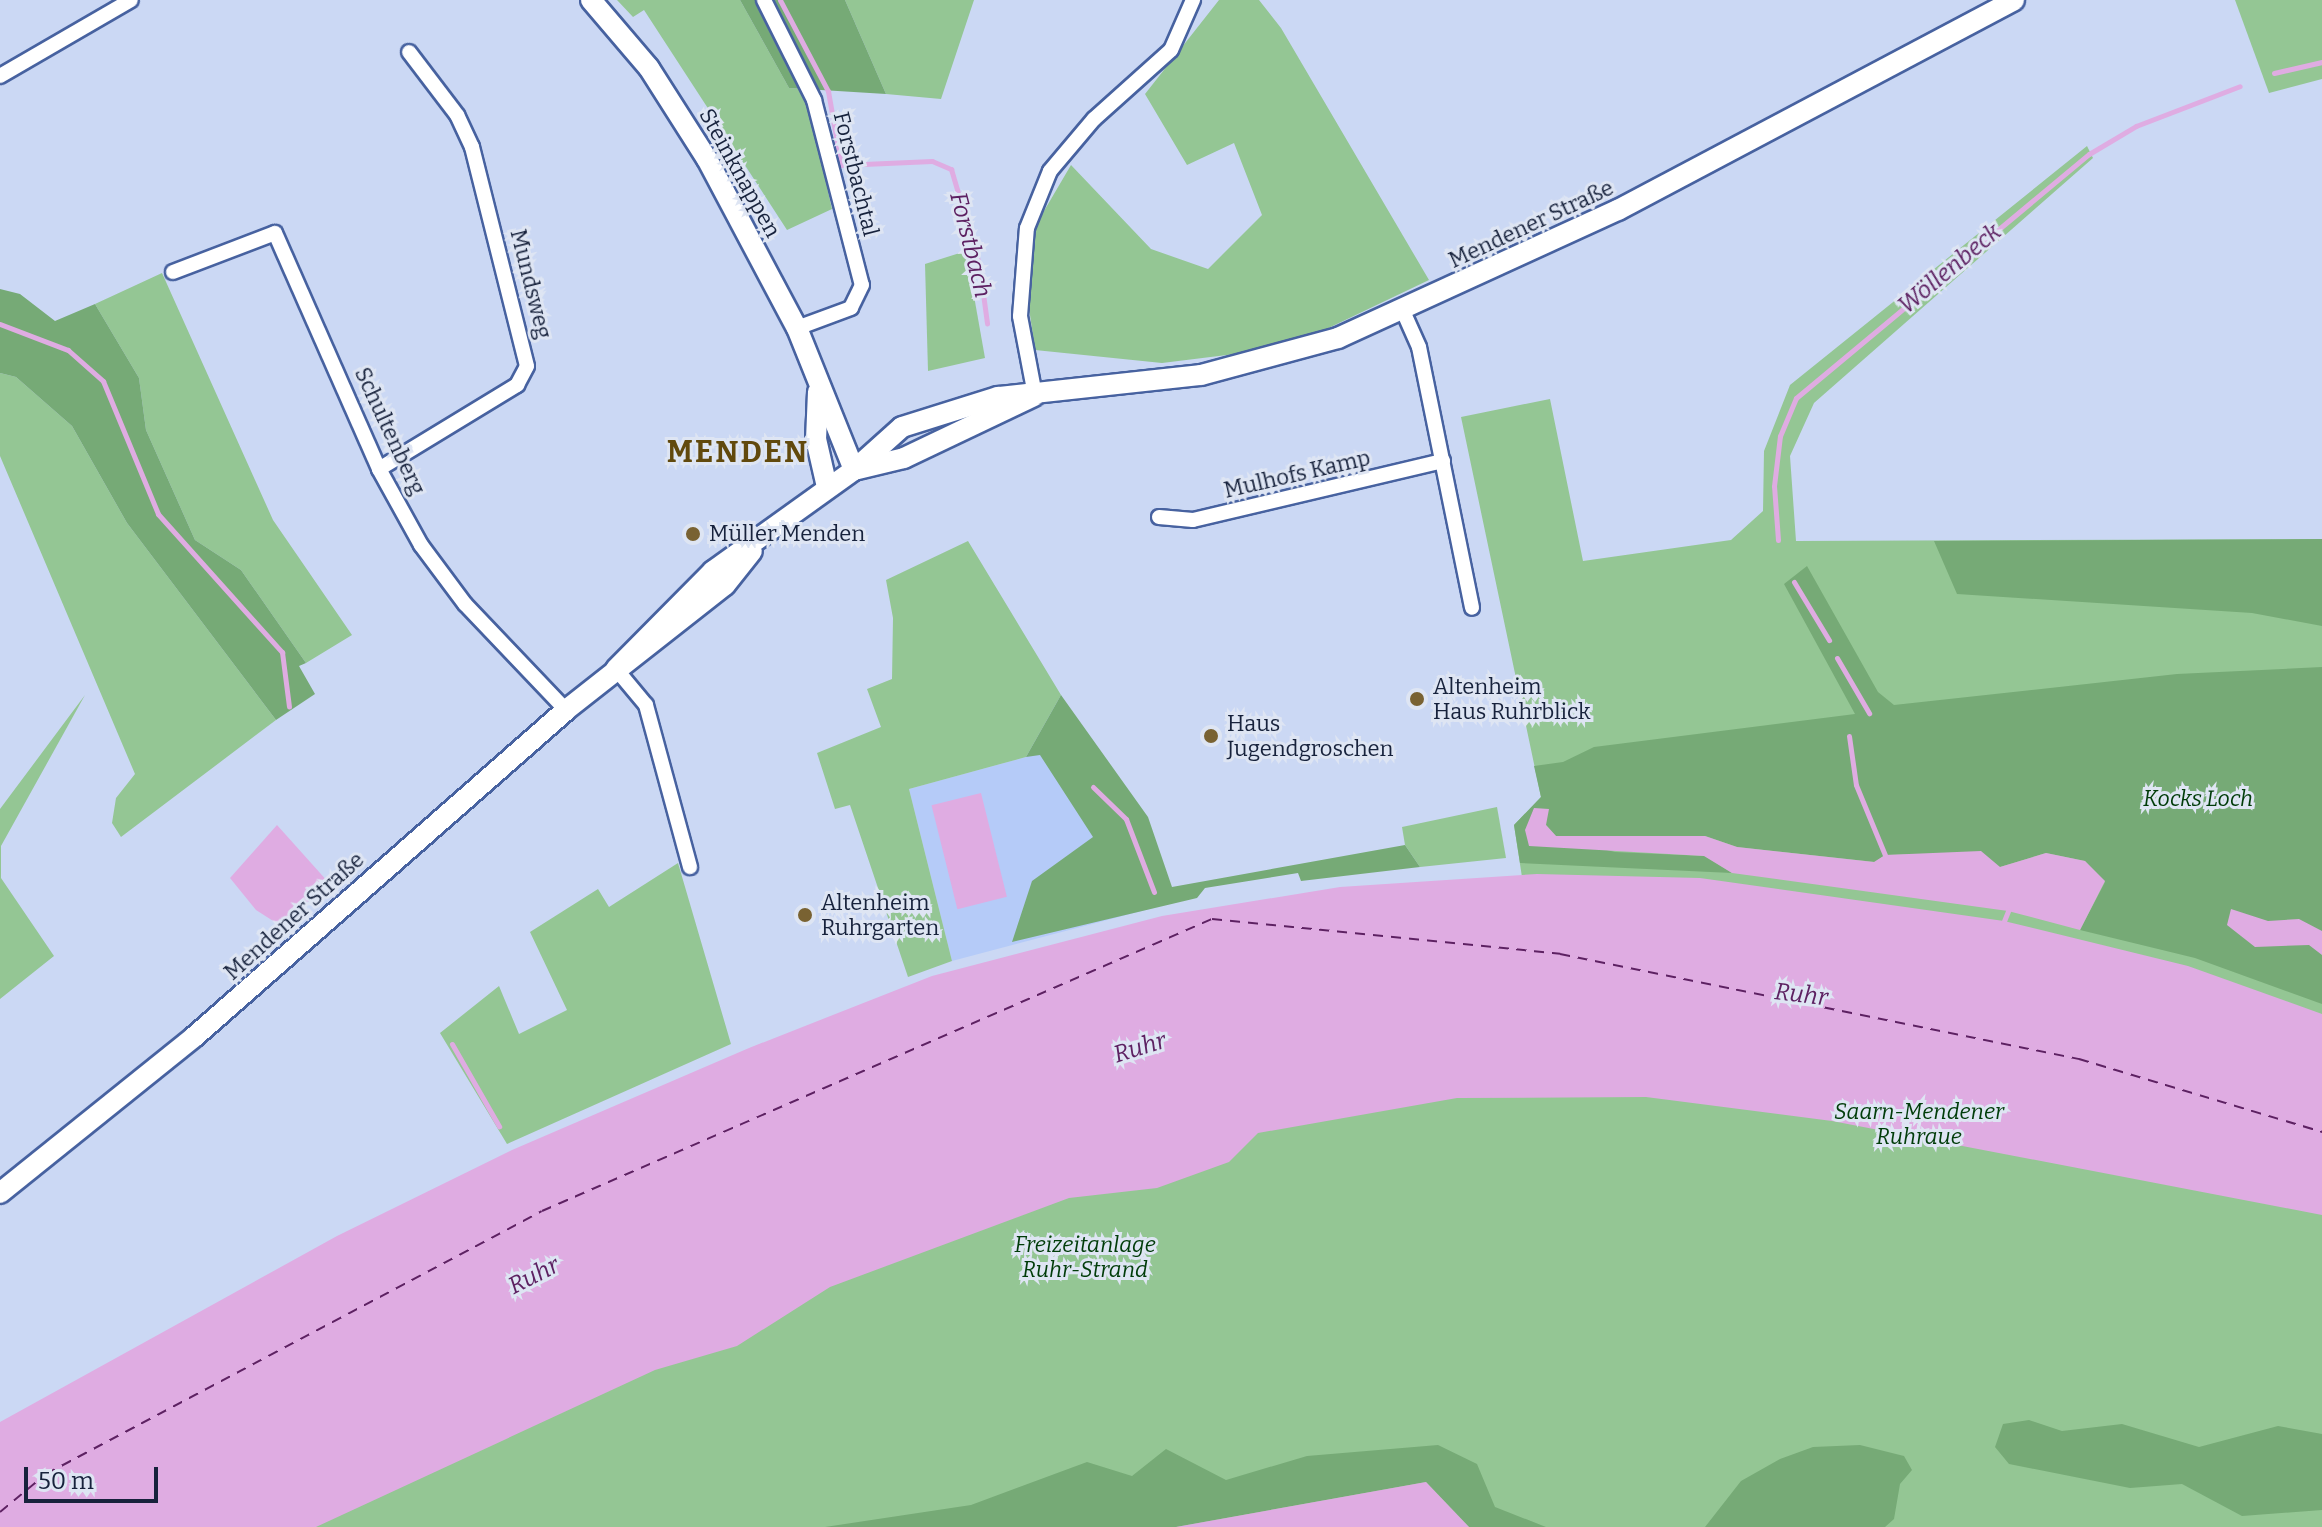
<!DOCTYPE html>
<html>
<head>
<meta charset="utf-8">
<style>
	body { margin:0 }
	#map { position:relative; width:2322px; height:1527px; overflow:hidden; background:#cbd8f4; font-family:Bitter,serif }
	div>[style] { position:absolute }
	.built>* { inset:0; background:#b5cbf8 }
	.green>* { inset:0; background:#94c694 }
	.forest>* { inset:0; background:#76aa76 }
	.water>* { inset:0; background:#dface2; transform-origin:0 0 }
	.stream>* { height:5px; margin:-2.5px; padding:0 2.5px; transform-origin:2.5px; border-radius:2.5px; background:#dface2 }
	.ferry>* { height:2px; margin-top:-1px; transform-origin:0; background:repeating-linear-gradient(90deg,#5d2162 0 10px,transparent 0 18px) }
	.roads { filter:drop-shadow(2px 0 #4762a0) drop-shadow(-2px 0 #4762a0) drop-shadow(0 2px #4762a0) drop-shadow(0 -2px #4762a0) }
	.street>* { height:14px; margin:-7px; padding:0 7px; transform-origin:7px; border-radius:7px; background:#fff }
	.secondary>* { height:20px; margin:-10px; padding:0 10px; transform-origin:10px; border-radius:10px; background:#fff }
	.dots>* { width:22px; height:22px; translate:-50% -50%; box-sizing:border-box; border:4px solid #dee5f3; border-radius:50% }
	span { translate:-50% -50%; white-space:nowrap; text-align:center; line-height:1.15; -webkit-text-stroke:6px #dee5f3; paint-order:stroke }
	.street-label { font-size:22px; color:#17223c }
	.poi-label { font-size:22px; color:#17223c }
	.left { translate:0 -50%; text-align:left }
	.park-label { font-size:22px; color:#003c09; font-style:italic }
	.water-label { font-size:24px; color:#5d2162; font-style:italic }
	.district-label { font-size:30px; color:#61490d; font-weight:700; letter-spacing:2px }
	.scale { position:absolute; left:24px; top:1467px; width:134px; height:36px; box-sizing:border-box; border:4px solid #17223c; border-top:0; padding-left:10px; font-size:24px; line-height:28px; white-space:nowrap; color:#17223c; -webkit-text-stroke:6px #dee5f3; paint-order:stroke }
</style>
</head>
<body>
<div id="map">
	<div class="built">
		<div style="clip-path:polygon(1061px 695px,1153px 908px,952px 961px,909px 789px,1026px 757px)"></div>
	</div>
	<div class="green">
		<div style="clip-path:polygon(617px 0,740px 0,789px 88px,805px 89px,832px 209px,787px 230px,644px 10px,633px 17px)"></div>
		<div style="clip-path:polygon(845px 0,974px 0,941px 99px,886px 94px)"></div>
		<div style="clip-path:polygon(1219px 0,1259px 0,1281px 28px,1429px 280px,1316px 334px,1243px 353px,1162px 363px,1035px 350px,1026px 287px,1034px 228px,1071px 165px,1151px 249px,1208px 269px,1262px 215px,1234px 143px,1187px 165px,1145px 94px)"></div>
		<div style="clip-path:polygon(2235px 0,2322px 0,2322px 79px,2269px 93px)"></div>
		<div style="clip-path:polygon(2087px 146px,2093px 158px,1814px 403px,1790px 456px,1796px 541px,2322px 539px,2322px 1527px,62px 1527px,1539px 988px,1514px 825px,1541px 797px,1461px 417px,1550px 399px,1583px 561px,1731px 540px,1763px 511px,1764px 451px,1790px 385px)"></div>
		<div style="clip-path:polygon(966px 251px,985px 358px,928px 371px,925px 264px)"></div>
		<div style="clip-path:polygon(162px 273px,273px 520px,352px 635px,306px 663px,241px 570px,195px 540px,146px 430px,139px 378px,95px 304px)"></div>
		<div style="clip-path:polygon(0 373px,16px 377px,72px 426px,127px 523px,276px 720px,121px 837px,112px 823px,116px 798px,135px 774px,0 456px)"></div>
		<div style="clip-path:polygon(968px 541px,1061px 695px,1026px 757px,909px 789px,952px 961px,908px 977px,850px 805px,835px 809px,817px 753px,881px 727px,867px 689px,892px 679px,893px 618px,886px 580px)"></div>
		<div style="clip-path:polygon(85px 695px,1px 846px,1px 878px,54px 956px,0 999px,0 809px)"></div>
		<div style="clip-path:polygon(1497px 807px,1506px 858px,1420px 867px,1405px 845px,1402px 827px)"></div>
		<div style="clip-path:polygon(678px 863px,731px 1044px,507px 1144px,440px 1033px,499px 986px,519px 1034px,567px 1010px,530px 932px,598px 889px,609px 907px)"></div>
	</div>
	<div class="forest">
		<div style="clip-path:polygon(740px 0,845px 0,886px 94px,789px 88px)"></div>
		<div style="clip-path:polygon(0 289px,20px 294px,55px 321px,95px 304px,139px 378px,146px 430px,195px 540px,241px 570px,306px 663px,299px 666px,315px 694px,276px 720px,127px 523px,72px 426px,16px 377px,0 373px)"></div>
		<div style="clip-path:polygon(2322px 539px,2322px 626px,2252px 613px,1957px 594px,1934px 541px)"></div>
		<div style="clip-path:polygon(1807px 566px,1878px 692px,1894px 705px,2177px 674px,2322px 667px,2322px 1004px,2195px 958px,2080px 930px,2105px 882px,2085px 861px,2046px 853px,2000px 867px,1923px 854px,1885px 855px,1875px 862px,1737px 847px,1705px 836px,1556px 836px,1546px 825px,1525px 830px,1615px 852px,1705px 856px,1732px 873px,1520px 863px,1514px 825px,1541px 797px,1534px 766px,1563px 762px,1594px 747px,1855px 714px,1784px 584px)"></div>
		<div style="clip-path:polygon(1061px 695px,1148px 817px,1172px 887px,1405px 845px,1420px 867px,1301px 881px,1298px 873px,1205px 888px,1197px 898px,1012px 942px,1032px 881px,1093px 837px,1040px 755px,1026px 757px)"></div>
		<div style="clip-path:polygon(2029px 1420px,2062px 1431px,2122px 1424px,2199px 1447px,2278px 1426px,2322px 1434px,2322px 1510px,2242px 1516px,2182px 1484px,2130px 1488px,2009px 1464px,1995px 1447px,2003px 1424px)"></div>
		<div style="clip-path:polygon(1438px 1445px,1477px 1464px,1495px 1507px,1546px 1527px,1469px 1527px,1426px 1482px,1176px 1527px,825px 1527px,971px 1505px,1087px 1462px,1132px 1476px,1166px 1449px,1226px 1480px,1307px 1456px)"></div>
		<div style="clip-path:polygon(1860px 1445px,1904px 1456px,1912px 1470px,1900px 1484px,1894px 1519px,1885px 1527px,1705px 1527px,1741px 1481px,1780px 1459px,1813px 1447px)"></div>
	</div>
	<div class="water">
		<div style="left:981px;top:793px;width:107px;height:51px;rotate:76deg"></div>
		<div style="clip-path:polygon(1534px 808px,1549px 809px,1546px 825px,1556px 836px,1705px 836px,1737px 847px,1874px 862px,1885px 855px,1981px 851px,2000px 867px,2046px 853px,2085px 861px,2105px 881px,2080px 930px,2008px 911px,1732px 873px,1704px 856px,1529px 846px,1525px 830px)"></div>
		<div style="clip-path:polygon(277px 825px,329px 883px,281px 926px,256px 910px,230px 878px)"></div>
		<div style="clip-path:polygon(1537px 874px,1700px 878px,2004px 921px,2188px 966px,2322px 1014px,2322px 1215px,1832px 1121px,1646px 1097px,1457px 1098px,1258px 1133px,1229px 1162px,1157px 1188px,1069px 1198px,830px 1287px,737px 1346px,655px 1370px,316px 1527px,0 1527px,0 1422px,337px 1236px,512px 1150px,749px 1048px,932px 976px,1162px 916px,1340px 887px)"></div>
		<div style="clip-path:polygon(2231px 909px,2268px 921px,2299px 919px,2322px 931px,2322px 955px,2309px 945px,2255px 947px,2227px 925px)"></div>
		<div style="clip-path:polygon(1426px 1482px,1469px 1527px,1176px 1527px)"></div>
	</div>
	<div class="stream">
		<div style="left:780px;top:0;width:103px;rotate:62.2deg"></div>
		<div style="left:828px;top:91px;width:75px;rotate:80deg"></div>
		<div style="left:841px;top:165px;width:91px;rotate:-2.5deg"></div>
		<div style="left:932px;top:161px;width:21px;rotate:23deg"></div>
		<div style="left:951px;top:169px;width:99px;rotate:73.6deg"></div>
		<div style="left:979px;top:264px;width:60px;rotate:82.3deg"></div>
		<div style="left:2274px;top:73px;width:49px;rotate:-12.9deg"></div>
		<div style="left:0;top:324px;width:73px;rotate:20.9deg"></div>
		<div style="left:68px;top:350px;width:47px;rotate:41.5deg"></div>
		<div style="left:103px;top:381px;width:144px;rotate:67.5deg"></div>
		<div style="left:158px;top:514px;width:186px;rotate:48.1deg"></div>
		<div style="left:282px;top:652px;width:55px;rotate:82.7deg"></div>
		<div style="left:1778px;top:540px;width:54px;rotate:-94.2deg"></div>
		<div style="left:1774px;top:486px;width:50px;rotate:-83.2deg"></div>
		<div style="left:1780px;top:436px;width:41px;rotate:-67.2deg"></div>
		<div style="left:1796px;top:398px;width:381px;rotate:-39.8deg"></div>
		<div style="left:2089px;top:154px;width:55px;rotate:-30.8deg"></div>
		<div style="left:2136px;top:126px;width:111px;rotate:-21deg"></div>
		<div style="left:1794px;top:582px;width:68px;rotate:58.9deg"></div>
		<div style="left:1837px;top:658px;width:64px;rotate:59.8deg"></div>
		<div style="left:1849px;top:736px;width:49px;rotate:81.9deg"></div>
		<div style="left:1856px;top:785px;width:76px;rotate:67.5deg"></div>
		<div style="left:1093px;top:787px;width:46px;rotate:44.1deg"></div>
		<div style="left:1126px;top:819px;width:78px;rotate:69deg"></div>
		<div style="left:2004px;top:921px;width:11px;rotate:-68deg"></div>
		<div style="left:452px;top:1044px;width:95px;rotate:60.2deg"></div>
	</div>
	<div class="ferry">
		<div style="left:0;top:1512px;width:60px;rotate:-39.6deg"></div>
		<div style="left:46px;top:1474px;width:561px;rotate:-27.93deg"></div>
		<div style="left:542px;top:1211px;width:731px;rotate:-23.55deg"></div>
		<div style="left:1212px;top:919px;width:350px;rotate:5.7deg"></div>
		<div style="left:1560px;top:954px;width:530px;rotate:11.44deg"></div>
		<div style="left:2079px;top:1059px;width:254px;rotate:16.7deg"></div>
	</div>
	<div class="roads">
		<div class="street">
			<div style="left:764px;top:0;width:112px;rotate:63.4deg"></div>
			<div style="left:814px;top:100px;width:191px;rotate:75.5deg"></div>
			<div style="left:862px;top:285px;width:25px;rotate:116deg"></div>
			<div style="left:851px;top:308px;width:58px;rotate:159.7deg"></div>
			<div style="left:0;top:76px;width:151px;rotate:-30.1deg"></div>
			<div style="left:173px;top:272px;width:109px;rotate:-20.9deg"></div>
			<div style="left:275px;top:233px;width:258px;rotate:66.2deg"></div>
			<div style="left:379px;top:469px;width:87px;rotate:61.1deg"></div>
			<div style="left:421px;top:545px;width:74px;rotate:53.3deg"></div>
			<div style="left:465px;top:604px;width:146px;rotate:46.4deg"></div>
			<div style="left:1403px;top:311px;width:39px;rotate:66deg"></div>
			<div style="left:1419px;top:347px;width:266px;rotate:78.5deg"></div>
			<div style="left:1035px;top:395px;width:80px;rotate:-100.8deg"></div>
			<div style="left:1020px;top:316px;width:88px;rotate:-85.5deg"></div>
			<div style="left:1027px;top:228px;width:61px;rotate:-68deg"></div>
			<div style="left:1050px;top:171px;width:68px;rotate:-49.8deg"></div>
			<div style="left:1094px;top:119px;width:103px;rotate:-41.9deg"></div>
			<div style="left:1171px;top:50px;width:55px;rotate:-66.3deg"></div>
			<div style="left:379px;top:469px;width:162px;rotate:-31.3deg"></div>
			<div style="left:517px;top:385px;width:21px;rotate:-62deg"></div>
			<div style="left:527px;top:366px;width:226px;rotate:-104.1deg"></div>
			<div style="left:472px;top:147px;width:35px;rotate:-115deg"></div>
			<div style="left:457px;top:115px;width:79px;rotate:-127.3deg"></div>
			<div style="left:1159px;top:517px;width:34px;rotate:5deg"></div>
			<div style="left:1193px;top:520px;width:257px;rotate:-13.3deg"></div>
			<div style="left:616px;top:669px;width:47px;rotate:50.2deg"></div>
			<div style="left:646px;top:705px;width:168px;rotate:74.8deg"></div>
		</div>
		<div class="secondary">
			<div style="left:591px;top:0;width:89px;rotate:49.5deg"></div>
			<div style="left:649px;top:68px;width:108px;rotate:57.5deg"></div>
			<div style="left:707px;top:159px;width:191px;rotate:62deg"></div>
			<div style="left:797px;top:328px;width:153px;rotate:68.1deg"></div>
			<div style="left:818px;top:392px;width:47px;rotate:92.4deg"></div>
			<div style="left:816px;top:439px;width:49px;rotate:77.1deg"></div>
			<div style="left:858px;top:469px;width:47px;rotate:-13.4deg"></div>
			<div style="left:904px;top:458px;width:144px;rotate:-25.5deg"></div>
			<div style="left:616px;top:669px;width:138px;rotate:-45.3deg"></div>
			<div style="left:713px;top:571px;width:173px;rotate:-35.6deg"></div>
			<div style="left:854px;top:470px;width:64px;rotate:-41.9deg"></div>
			<div style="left:902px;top:427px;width:101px;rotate:-17.4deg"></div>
			<div style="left:998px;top:397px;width:204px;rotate:-6.2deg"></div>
			<div style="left:1201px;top:375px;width:142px;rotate:-15.1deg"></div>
			<div style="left:1338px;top:338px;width:308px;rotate:-24.6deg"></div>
			<div style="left:1618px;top:210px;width:448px;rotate:-27.9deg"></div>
			<div style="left:0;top:1193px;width:249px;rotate:-38.8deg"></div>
			<div style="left:194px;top:1037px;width:495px;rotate:-41.3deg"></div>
			<div style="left:566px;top:710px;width:202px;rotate:-38.2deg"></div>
			<div style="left:725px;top:585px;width:43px;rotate:-51.5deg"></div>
		</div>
	</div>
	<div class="dots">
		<div style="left:693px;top:534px;background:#796232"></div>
		<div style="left:1417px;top:699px;background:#796232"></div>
		<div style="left:1211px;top:736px;background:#796232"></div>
		<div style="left:805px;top:915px;background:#796232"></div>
	</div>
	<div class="street-label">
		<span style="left:740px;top:173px;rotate:61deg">Steinknappen</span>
		<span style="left:856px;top:174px;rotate:76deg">Forstbachtal</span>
		<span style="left:1531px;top:224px;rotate:-25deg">Mendener Straße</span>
		<span style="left:531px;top:284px;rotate:76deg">Mundsweg</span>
		<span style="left:390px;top:431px;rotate:65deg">Schultenberg</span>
		<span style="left:1297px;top:474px;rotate:-13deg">Mulhofs Kamp</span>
		<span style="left:294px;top:916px;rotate:-42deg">Mendener Straße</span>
	</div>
	<div class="poi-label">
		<span class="left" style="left:709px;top:534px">Müller Menden</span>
		<span class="left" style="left:1433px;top:699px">Altenheim<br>Haus Ruhrblick</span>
		<span class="left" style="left:1227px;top:736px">Haus<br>Jugendgroschen</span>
		<span class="left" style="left:821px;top:915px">Altenheim<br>Ruhrgarten</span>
	</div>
	<div class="park-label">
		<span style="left:2198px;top:799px">Kocks Loch</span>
		<span style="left:1919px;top:1124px">Saarn-Mendener<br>Ruhraue</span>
		<span style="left:1085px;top:1257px">Freizeitanlage<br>Ruhr-Strand</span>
	</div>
	<div class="water-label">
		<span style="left:970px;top:245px;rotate:76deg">Forstbach</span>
		<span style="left:1950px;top:269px;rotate:-40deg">Wöllenbeck</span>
		<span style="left:1801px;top:995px;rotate:7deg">Ruhr</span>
		<span style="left:1140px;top:1048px;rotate:-17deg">Ruhr</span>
		<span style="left:534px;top:1276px;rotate:-27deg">Ruhr</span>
	</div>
	<div class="district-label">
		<span style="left:738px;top:452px">MENDEN</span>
	</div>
	<div class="scale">50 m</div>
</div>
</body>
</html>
